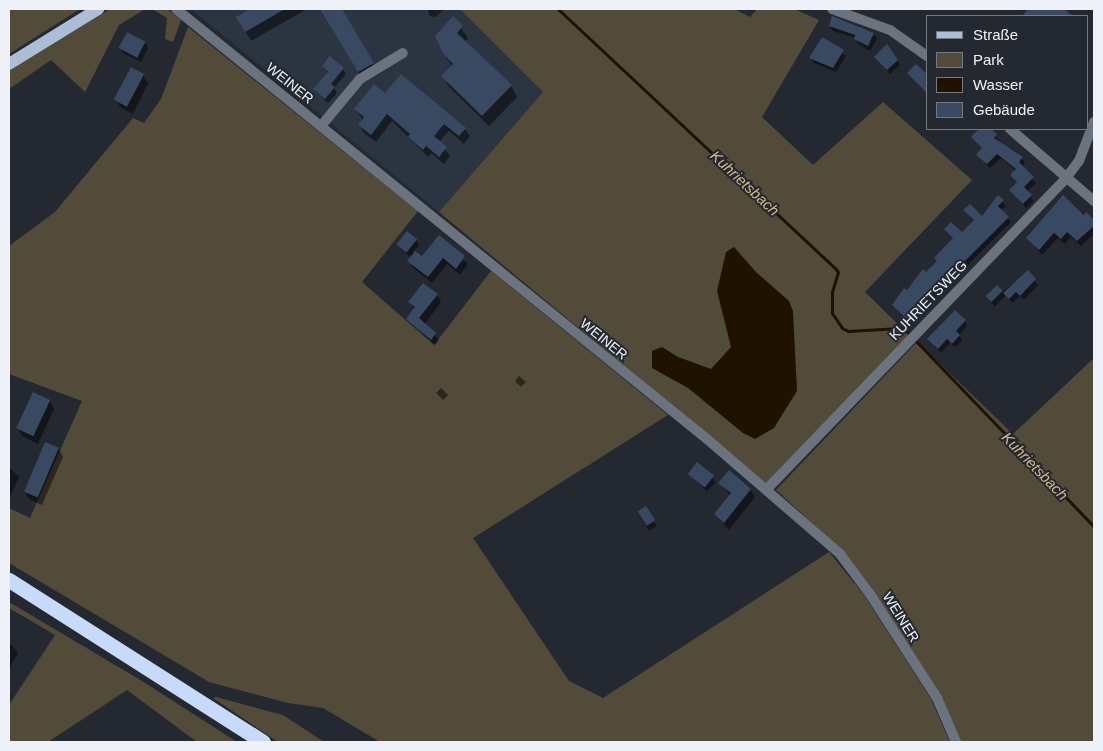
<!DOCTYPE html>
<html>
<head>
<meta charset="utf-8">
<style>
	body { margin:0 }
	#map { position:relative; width:1103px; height:751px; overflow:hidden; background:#242931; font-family:Helvetica,sans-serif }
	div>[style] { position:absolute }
	.built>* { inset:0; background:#2b3441 }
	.green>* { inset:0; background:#534b3a }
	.water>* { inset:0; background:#1f1300 }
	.shadow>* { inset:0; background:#0007; transform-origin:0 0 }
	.stream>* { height:3px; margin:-1.5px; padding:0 1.5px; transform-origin:1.5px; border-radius:1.5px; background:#1f1300 }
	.building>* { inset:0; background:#394962; transform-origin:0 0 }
	.minor>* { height:10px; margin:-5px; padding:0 5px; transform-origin:5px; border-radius:5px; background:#6b737f }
	.major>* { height:12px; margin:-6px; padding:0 6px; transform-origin:6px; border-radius:6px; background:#adbdd6 }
	.highway>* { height:15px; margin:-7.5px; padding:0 7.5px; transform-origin:7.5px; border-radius:7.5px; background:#c7daf9 }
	span { translate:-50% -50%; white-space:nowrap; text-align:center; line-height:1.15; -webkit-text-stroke:4px #242931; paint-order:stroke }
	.street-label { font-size:14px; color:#eef1f7 }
	.water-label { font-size:15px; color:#d6ba85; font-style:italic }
	.frame { position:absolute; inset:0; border:10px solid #eef1f7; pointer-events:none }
	.legend { position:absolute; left:926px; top:15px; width:162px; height:115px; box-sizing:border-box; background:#242931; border:1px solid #757980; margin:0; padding:6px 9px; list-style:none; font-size:15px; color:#eef1f7 }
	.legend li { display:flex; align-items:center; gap:10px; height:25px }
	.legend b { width:25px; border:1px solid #757980 }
</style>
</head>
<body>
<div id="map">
	<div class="built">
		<div style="clip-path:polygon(191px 9px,460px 9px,543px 92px,439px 212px)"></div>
	</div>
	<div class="green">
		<div style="clip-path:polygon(9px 9px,80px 9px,9px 54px)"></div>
		<div style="clip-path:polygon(110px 9px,145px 9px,119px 25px,85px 92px,51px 60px,9px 89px,9px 71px)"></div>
		<div style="clip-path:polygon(152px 9px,167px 9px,181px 20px,173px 42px,165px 39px,167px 18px)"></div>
		<div style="clip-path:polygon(460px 9px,734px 9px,750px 17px,757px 9px,794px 9px,819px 20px,762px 117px,813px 165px,883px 102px,972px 180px,865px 292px,909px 335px,768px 485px,439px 212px,543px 92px)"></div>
		<div style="clip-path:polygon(188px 27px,418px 211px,362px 282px,434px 345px,491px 271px,668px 415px,473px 538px,569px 681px,603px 698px,829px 552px,864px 595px,931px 699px,950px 742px,380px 742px,323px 708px,288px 703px,209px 682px,9px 563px,9px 508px,30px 518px,82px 401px,9px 374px,9px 246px,55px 212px,133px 118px,144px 123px,161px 99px)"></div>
		<div style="clip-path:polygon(917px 342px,1013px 434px,1094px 358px,1094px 742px,960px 742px,942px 698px,872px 588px,844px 552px,776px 490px)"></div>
		<div style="clip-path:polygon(9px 602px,142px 681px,237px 742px,197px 742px,127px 690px,48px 742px,9px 742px,9px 705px,55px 635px,9px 608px)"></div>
		<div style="clip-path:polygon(216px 697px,283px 715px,324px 742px,278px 742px,213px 698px)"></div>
	</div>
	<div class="water">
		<div style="clip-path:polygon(734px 247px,756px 272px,789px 301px,793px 311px,797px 391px,774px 428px,755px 439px,743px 433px,688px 388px,652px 368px,652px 351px,662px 347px,678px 357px,711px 369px,731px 347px,717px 291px,726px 252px)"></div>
	</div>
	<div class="shadow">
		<div style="clip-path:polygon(253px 9px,307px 9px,251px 41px,238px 18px)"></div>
		<div style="clip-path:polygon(321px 9px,341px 9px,378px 73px,364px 81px)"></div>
		<div style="clip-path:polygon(427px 9px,442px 9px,443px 10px,436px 17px,430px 16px)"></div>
		<div style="clip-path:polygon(1030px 9px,1062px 9px,1071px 16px,1027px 16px)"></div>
		<div style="clip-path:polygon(453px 18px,468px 38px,465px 42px,511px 86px,517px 97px,489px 126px,449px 87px,443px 76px,452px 66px,444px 53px)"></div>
		<div style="clip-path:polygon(830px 26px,874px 34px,877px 39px,870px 51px,858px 44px,856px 38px,833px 31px)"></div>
		<div style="clip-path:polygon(822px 38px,846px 56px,836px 72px,814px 63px,811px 58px)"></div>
		<div style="clip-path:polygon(145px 42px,148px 48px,141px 62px,123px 53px,120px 48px)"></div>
		<div style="clip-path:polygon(876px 57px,897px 60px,900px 65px,890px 74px)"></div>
		<div style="clip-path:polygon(323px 67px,343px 69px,346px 74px,334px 88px,337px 93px,328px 103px,315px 90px,328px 73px)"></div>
		<div style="clip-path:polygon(143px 75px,148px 83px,133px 114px,121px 108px,116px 100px)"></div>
		<div style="clip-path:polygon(385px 95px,465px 129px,470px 136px,464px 144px,449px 131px,439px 142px,450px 156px,444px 164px,431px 153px,428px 157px,392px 121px,376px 142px,364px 133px,359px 125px,363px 120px,355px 109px)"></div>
		<div style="clip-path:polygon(981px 129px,989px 129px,1008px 152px,1011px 148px,1022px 158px,1025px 163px,1022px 167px,1036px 183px,1027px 192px,1034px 201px,1026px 208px,1010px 190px,1017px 183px,1011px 175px,1016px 171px,1001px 158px,990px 168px,978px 155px,982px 149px,973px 137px)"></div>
		<div style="clip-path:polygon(998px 197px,1006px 206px,1001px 210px,1011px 222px,910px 323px,894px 305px,938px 262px,954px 239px,946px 229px,962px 234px,974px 222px,965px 210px,982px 218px)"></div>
		<div style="clip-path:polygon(1064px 197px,1094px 222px,1094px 234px,1081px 246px,1071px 237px,1065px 244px,1058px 238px,1042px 255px,1028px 238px)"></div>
		<div style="clip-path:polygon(439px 237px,468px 264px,460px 275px,447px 264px,432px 283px,413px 268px,409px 261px,411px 258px,398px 245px,416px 240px,419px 245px,414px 251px,423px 258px)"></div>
		<div style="clip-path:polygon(1028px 272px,1038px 285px,1024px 300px,1020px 296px,1012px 303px,1006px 295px,995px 306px,990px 301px)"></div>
		<div style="clip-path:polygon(437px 295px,441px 302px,424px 325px,439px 340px,435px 345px,407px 319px,415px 310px,410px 302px)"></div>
		<div style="clip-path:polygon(965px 321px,967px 326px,959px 335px,962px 340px,955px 347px,950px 343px,941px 353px,928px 339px)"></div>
		<div style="clip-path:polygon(519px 376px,526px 382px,521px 387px,515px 381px)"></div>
		<div style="left:441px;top:388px;width:10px;height:7px;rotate:45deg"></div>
		<div style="clip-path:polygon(49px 400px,54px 409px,38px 444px,22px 436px,18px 428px)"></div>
		<div style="clip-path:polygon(46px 444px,59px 449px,63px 457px,42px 505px,29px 499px,24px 491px)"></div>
		<div style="left:697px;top:463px;width:27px;height:13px;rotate:45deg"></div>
		<div style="clip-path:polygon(9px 467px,19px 477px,9px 499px)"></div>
		<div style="clip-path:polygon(720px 483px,750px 489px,755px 497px,729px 530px,715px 514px,731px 496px)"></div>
		<div style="left:646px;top:508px;width:21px;height:9px;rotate:59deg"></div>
		<div style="clip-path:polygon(9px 642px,18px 653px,9px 669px)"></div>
	</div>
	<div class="stream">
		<div style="left:558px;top:9px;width:379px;rotate:43.1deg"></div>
		<div style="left:835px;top:268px;width:5px;rotate:53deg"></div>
		<div style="left:838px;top:272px;width:21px;rotate:107deg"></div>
		<div style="left:832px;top:292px;width:21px;rotate:90deg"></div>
		<div style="left:832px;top:313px;width:18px;rotate:56deg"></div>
		<div style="left:842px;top:328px;width:7px;rotate:27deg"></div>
		<div style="left:848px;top:331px;width:52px;rotate:-3.3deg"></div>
		<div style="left:900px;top:328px;width:8px;rotate:30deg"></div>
		<div style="left:914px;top:339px;width:260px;rotate:46.2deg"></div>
	</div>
	<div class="building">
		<div style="clip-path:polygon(250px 9px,285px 9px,245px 32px,236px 17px)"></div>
		<div style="clip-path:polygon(320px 9px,342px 9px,374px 63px,358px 72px)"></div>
		<div style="clip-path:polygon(1028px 9px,1064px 9px,1073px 16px,1022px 16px)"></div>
		<div style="clip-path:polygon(453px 16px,463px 26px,457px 33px,512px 85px,482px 116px,441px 76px,453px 64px,443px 53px,435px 36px)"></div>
		<div style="clip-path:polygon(832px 16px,874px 33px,868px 46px,854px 39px,855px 35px,829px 26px)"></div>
		<div style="left:127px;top:32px;width:21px;height:18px;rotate:28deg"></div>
		<div style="clip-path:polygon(822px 37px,844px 50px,833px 68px,809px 58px)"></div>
		<div style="clip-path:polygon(887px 44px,898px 60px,887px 70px,874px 57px)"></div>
		<div style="clip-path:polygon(330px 56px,344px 68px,331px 84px,335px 87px,325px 99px,313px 89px,328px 72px,322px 66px)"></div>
		<div style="clip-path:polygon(916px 64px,927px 74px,927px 93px,907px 73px)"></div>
		<div style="left:131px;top:67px;width:15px;height:37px;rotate:28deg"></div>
		<div style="clip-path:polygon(401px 74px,466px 128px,459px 136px,444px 124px,434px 136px,447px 147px,439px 157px,426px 146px,423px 150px,408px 137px,410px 134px,387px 114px,371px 135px,358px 125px,364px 117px,354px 109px,374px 84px,385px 93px)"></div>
		<div style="clip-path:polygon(979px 129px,991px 129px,997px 134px,994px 138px,1023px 157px,1019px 162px,1034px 177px,1024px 187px,1032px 195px,1023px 204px,1009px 190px,1017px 182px,1010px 175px,1016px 169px,997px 154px,987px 164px,976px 155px,982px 148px,971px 137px)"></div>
		<div style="clip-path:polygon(998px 195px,1004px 200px,998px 206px,1009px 217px,907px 319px,892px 305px,904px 288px,907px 290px,923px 269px,926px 272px,937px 261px,934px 258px,953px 238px,944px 229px,951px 222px,962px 232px,974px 220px,963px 210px,970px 204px,982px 216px)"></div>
		<div style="clip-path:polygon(1063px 195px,1084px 215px,1086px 212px,1094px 220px,1094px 226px,1077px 241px,1067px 232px,1061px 239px,1054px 233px,1039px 250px,1026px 238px)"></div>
		<div style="left:407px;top:231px;width:13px;height:17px;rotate:39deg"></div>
		<div style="clip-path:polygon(439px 235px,465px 256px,456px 269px,443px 258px,428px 277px,407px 261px,415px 251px,422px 256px)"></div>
		<div style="clip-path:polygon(1028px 270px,1036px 279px,1020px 296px,1016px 292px,1009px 299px,1003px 293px)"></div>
		<div style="clip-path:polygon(423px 283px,438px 294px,419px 318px,436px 333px,431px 340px,406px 319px,415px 307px,408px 302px)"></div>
		<div style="left:997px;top:285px;width:8px;height:16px;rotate:45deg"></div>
		<div style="clip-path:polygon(955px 310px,966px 320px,956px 331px,960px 335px,952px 344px,947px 339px,938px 349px,927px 339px)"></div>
		<div style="left:33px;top:392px;width:19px;height:40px;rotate:25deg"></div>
		<div style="left:45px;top:442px;width:15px;height:54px;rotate:23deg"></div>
		<div style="left:697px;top:462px;width:22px;height:15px;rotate:39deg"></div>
		<div style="clip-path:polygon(729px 470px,751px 489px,724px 523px,714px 514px,731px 493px,718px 483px)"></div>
		<div style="left:646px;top:506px;width:17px;height:10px;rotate:57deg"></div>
	</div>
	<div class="minor">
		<div style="left:176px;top:9px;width:683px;rotate:39deg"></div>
		<div style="left:707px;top:439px;width:176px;rotate:40.8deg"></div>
		<div style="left:840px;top:554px;width:50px;rotate:53.1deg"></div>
		<div style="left:870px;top:594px;width:124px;rotate:57.2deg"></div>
		<div style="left:937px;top:698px;width:48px;rotate:66.6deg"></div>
		<div style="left:832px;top:9px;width:62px;rotate:19.9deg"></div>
		<div style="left:890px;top:30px;width:45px;rotate:35.1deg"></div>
		<div style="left:321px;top:126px;width:61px;rotate:-50.3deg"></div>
		<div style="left:360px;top:79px;width:50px;rotate:-31.2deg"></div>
		<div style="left:1010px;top:129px;width:111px;rotate:40.6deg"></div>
		<div style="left:767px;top:489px;width:431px;rotate:-46.1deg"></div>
		<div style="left:1066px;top:178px;width:21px;rotate:-53deg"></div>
		<div style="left:1079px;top:161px;width:42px;rotate:-69deg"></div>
	</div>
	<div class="major">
		<div style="left:9px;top:64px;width:105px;rotate:-31.7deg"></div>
	</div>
	<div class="highway">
		<div style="left:9px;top:580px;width:301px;rotate:32.5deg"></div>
	</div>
	<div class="street-label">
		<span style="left:290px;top:83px;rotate:39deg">WEINER</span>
		<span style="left:928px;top:300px;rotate:-46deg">KUHRIETSWEG</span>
		<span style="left:604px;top:339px;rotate:39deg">WEINER</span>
		<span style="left:901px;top:617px;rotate:58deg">WEINER</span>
	</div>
	<div class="water-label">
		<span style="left:745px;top:183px;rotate:43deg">Kuhrietsbach</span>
		<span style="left:1035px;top:466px;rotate:46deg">Kuhrietsbach</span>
	</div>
	<div class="frame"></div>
	<ul class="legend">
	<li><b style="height:6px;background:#adbdd6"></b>Straße</li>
	<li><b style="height:14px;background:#534b3a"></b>Park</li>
	<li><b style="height:14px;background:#1f1300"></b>Wasser</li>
	<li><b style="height:14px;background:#394962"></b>Gebäude</li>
	</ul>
</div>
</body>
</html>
